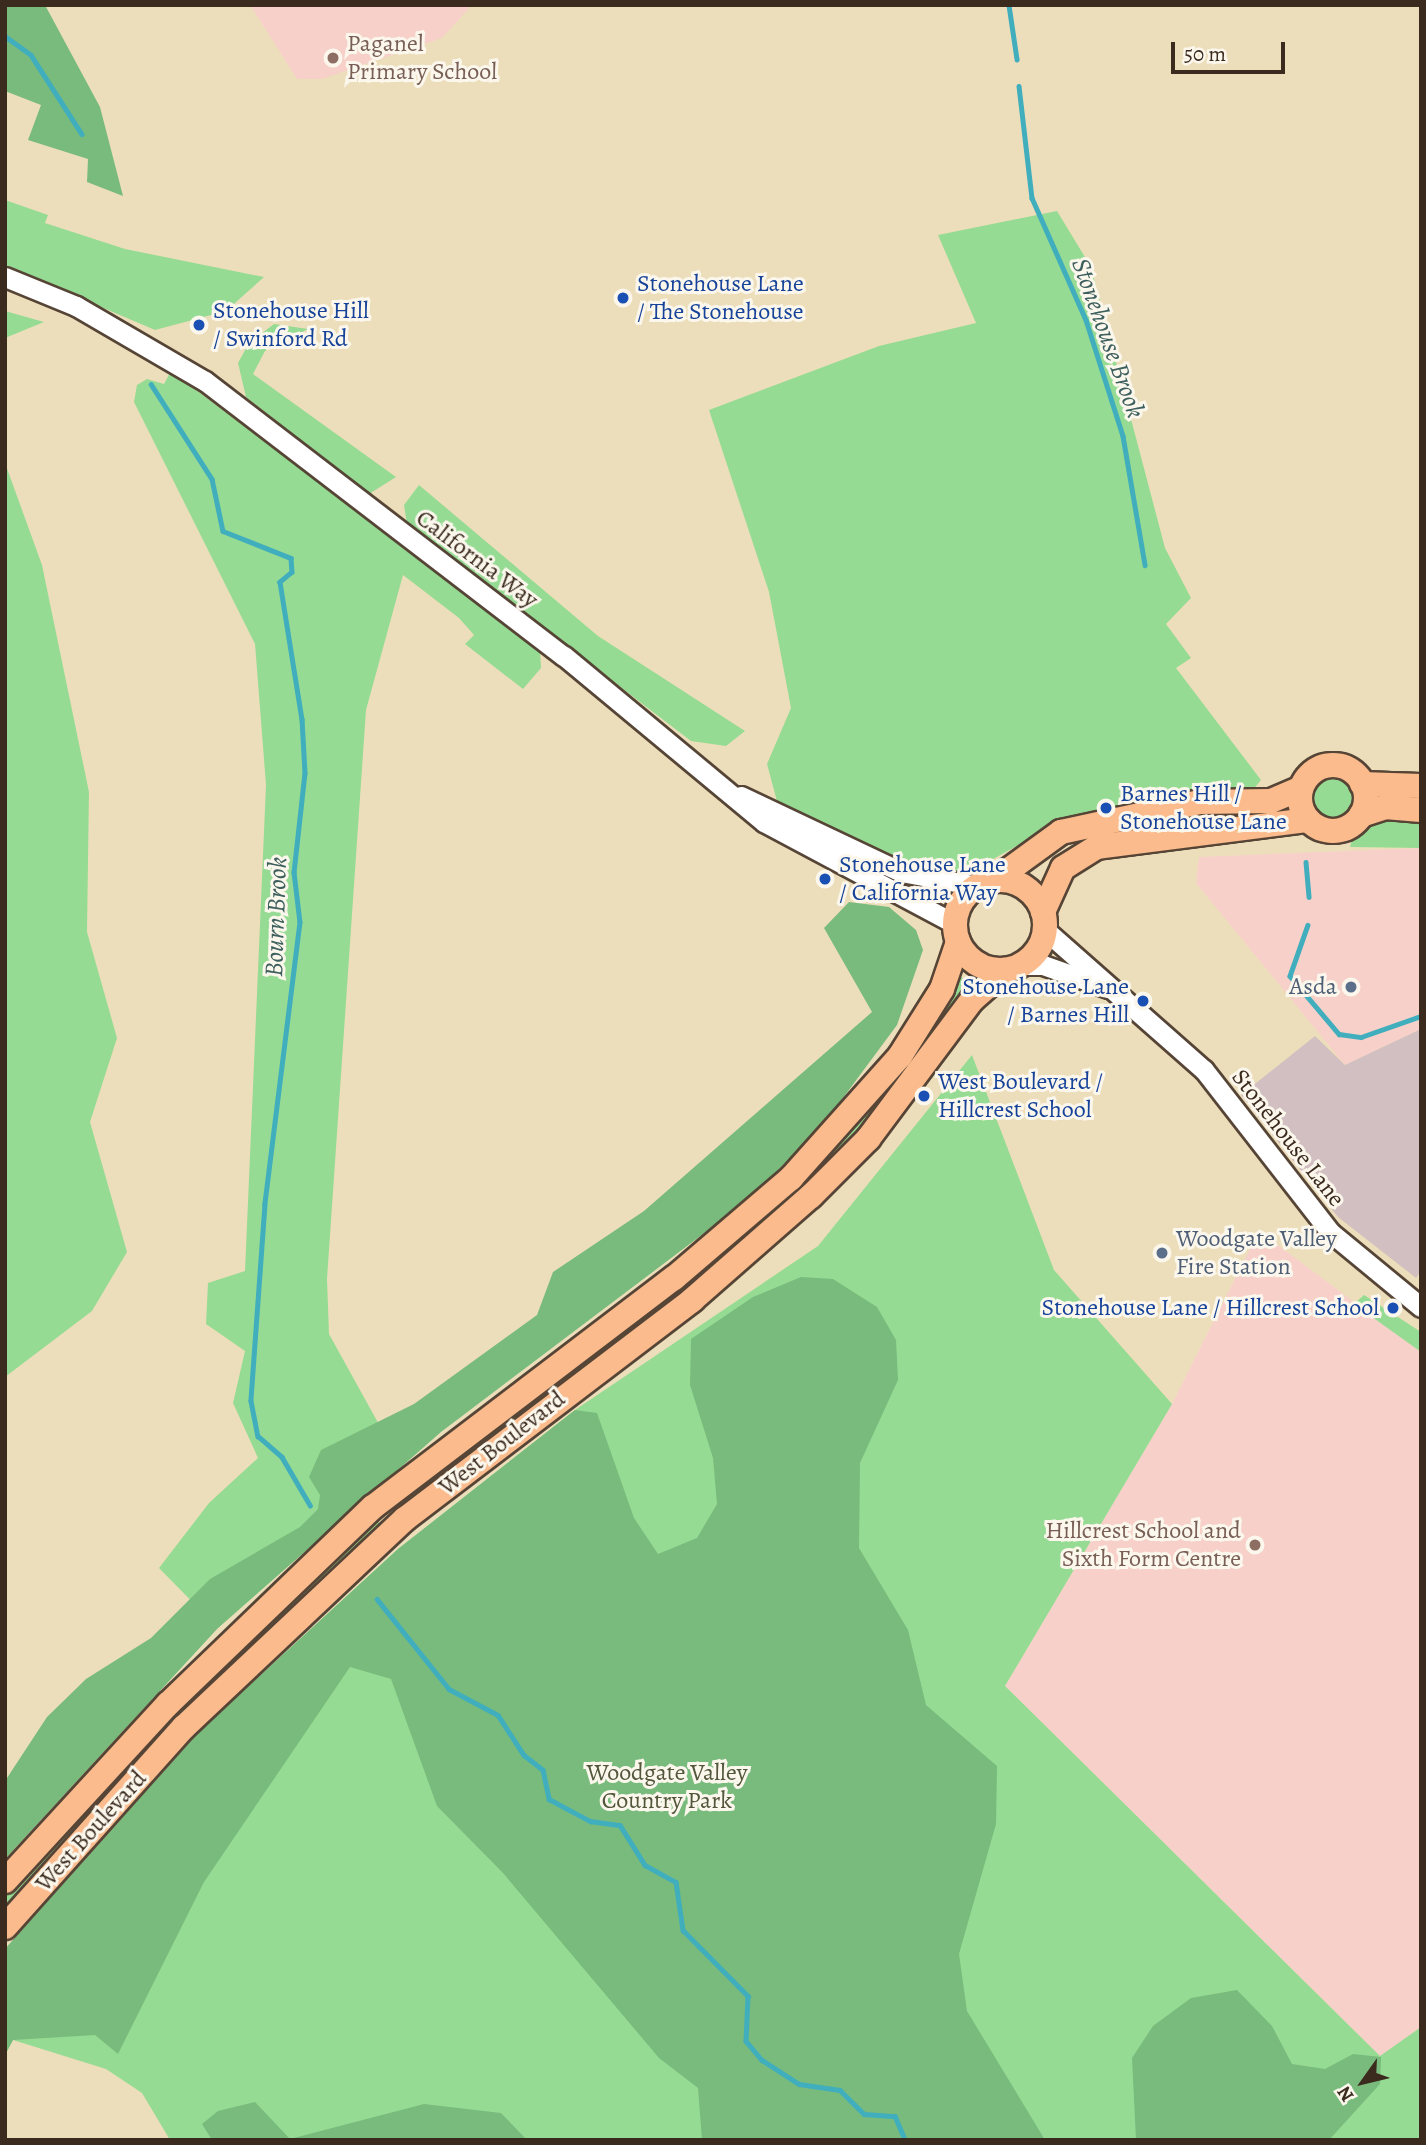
<!DOCTYPE html>
<html>
<head>
<meta charset="utf-8">
<style>
	body { margin:0 }
	#map { position:relative; width:1426px; height:2145px; overflow:hidden; background:#eddebb; font-family:Alegreya,serif }
	div>[style] { position:absolute }
	.built>* { inset:0; background:#f7d1c9 }
	.industrial>* { inset:0; background:#d2bfc1 }
	.green>* { inset:0; background:#96db93 }
	.round { border-radius:50% }
	.forest>* { inset:0; background:#78bb7d }
	.stream>* { height:4.5px; margin:-2.25px; padding:0 2.25px; transform-origin:2.25px; border-radius:2.25px; background:#40aebd }
	.roads { filter:drop-shadow(2px 0 #564536) drop-shadow(-2px 0 #564536) drop-shadow(0 2px #564536) drop-shadow(0 -2px #564536) }
	.minor>* { height:19px; margin:-9.5px; padding:0 9.5px; transform-origin:9.5px; border-radius:9.5px; background:#fff }
	.major>* { height:24px; margin:-12px; padding:0 12px; transform-origin:12px; border-radius:12px; background:#fbbb8c }
	.major>.ring { margin:-12px; padding:0; box-sizing:content-box; background:none; border:24px solid #fbbb8c; border-radius:50% }
	.dots>* { width:19px; height:19px; translate:-50% -50%; box-sizing:border-box; border:4px solid #fbf7ec; border-radius:50% }
	span { translate:-50% -50%; white-space:nowrap; text-align:center; line-height:1.15; -webkit-text-stroke:6px #fbf7ec; paint-order:stroke }
	.education-label { font-size:24px; color:#785e54 }
	.left { translate:0 -50%; text-align:left }
	.right { translate:-100% -50%; text-align:right }
	.transit-label { font-size:24px; color:#164399 }
	.street-label { font-size:24px; color:#3b2a1e }
	.service-label { font-size:24px; color:#4e5e75 }
	.park-label { font-size:24px; color:#52563b }
	.water-label { font-size:26px; color:#3d5f5e; font-style:italic }
	.frame { position:absolute; inset:0; border:7px solid #3b2a1e; pointer-events:none }
	.north { position:absolute; left:1328px; top:2047px; width:70px; height:70px; -webkit-text-stroke:5px #fbf7ec; paint-order:stroke; rotate:236deg; font-size:19px; font-weight:700; line-height:28px; text-align:center; color:#3b2a1e }
	.north::after { content:''; display:block; margin:auto; width:24px; height:32px; background:#3b2a1e; clip-path:polygon(50% 0,100% 100%,50% 72%,0 100%) }
	.scale { position:absolute; left:1171px; top:42px; width:114px; height:32px; box-sizing:border-box; border:4px solid #3b2a1e; border-top:0; padding-left:9px; font-size:21px; line-height:24px; white-space:nowrap; color:#3b2a1e; -webkit-text-stroke:5px #fbf7ec; paint-order:stroke }
</style>
</head>
<body>
<div id="map">
	<div class="built">
		<div style="clip-path:polygon(250px 5px,472px 5px,442px 38px,322px 79px,297px 79px)"></div>
		<div style="clip-path:polygon(1421px 848px,1421px 1029px,1345px 1065px,1196px 883px,1199px 857px)"></div>
		<div style="clip-path:polygon(1259px 1231px,1421px 1352px,1421px 2027px,1381px 2057px,1005px 1686px,1172px 1404px)"></div>
	</div>
	<div class="industrial">
		<div style="clip-path:polygon(1421px 1029px,1421px 1271px,1416px 1278px,1338px 1217px,1241px 1095px,1315px 1036px,1345px 1065px)"></div>
	</div>
	<div class="green">
		<div style="clip-path:polygon(5px 200px,48px 215px,45px 223px,125px 249px,264px 277px,226px 311px,155px 330px,5px 266px)"></div>
		<div style="clip-path:polygon(1057px 211px,1091px 267px,1165px 548px,1191px 598px,1166px 624px,1191px 658px,1176px 668px,1261px 780px,1251px 792px,1158px 796px,1069px 817px,977px 868px,955px 872px,892px 862px,778px 805px,767px 764px,791px 708px,769px 592px,709px 410px,879px 346px,976px 323px,938px 235px)"></div>
		<div style="clip-path:polygon(5px 311px,44px 322px,5px 338px)"></div>
		<div style="clip-path:polygon(274px 324px,308px 329px,265px 351px,253px 374px,396px 477px,369px 494px,246px 397px,238px 363px,249px 343px)"></div>
		<div style="clip-path:polygon(171px 371px,540px 650px,541px 668px,523px 689px,465px 644px,474px 635px,459px 618px,403px 575px,366px 710px,327px 1279px,329px 1334px,402px 1466px,218px 1628px,159px 1568px,209px 1503px,258px 1458px,233px 1403px,245px 1351px,206px 1324px,208px 1283px,245px 1271px,266px 785px,255px 644px,134px 402px,137px 385px,147px 379px,164px 384px)"></div>
		<div style="clip-path:polygon(5px 463px,42px 565px,89px 792px,87px 932px,117px 1038px,90px 1122px,127px 1252px,92px 1311px,5px 1377px)"></div>
		<div style="clip-path:polygon(419px 485px,598px 636px,745px 731px,726px 746px,691px 741px,407px 524px,404px 505px)"></div>
		<div class="round" style="left:1308px;top:778px;width:46px;height:46px"></div>
		<div style="clip-path:polygon(1378px 819px,1421px 821px,1421px 848px,1350px 847px,1353px 837px)"></div>
		<div style="clip-path:polygon(961px 977px,973px 984px,868px 1122px,742px 1251px,405px 1508px,400px 1501px,729px 1243px,936px 1017px)"></div>
		<div style="clip-path:polygon(972px 1055px,1054px 1270px,1172px 1404px,1005px 1686px,1380px 2056px,1421px 2027px,1421px 2140px,170px 2140px,142px 2093px,106px 2069px,13px 2040px,5px 2055px,5px 1949px,200px 1731px,398px 1549px,575px 1410px,818px 1246px)"></div>
		<div style="clip-path:polygon(1364px 1295px,1421px 1332px,1421px 1352px,1354px 1304px)"></div>
		<div style="clip-path:polygon(377px 1520px,385px 1527px,192px 1705px,5px 1911px,5px 1896px,151px 1733px)"></div>
	</div>
	<div class="forest">
		<div style="clip-path:polygon(5px 5px,45px 5px,100px 107px,123px 196px,87px 182px,88px 159px,28px 140px,41px 105px,5px 91px)"></div>
		<div style="clip-path:polygon(849px 902px,889px 907px,916px 930px,923px 950px,897px 1025px,820px 1129px,744px 1203px,441px 1432px,218px 1628px,5px 1859px,5px 1781px,47px 1717px,86px 1679px,151px 1638px,210px 1579px,300px 1527px,318px 1509px,320px 1495px,309px 1477px,321px 1450px,414px 1404px,537px 1315px,553px 1272px,644px 1211px,872px 1012px,824px 928px)"></div>
		<div style="clip-path:polygon(801px 1277px,833px 1279px,877px 1307px,896px 1340px,898px 1380px,860px 1463px,859px 1548px,908px 1630px,926px 1705px,997px 1766px,996px 1824px,959px 1954px,967px 2011px,1045px 2140px,702px 2140px,698px 2088px,659px 2058px,503px 1873px,437px 1806px,391px 1679px,350px 1667px,204px 1882px,118px 2054px,95px 2035px,13px 2040px,5px 2055px,5px 1949px,200px 1731px,398px 1549px,575px 1410px,597px 1413px,634px 1518px,658px 1554px,697px 1538px,717px 1504px,713px 1458px,690px 1385px,691px 1339px,753px 1297px)"></div>
		<div style="clip-path:polygon(1237px 1990px,1272px 2026px,1292px 2064px,1325px 2069px,1353px 2054px,1381px 2057px,1380px 2084px,1329px 2140px,1136px 2140px,1132px 2058px,1153px 2026px,1191px 1998px)"></div>
		<div style="clip-path:polygon(255px 2102px,290px 2139px,424px 2104px,501px 2113px,527px 2140px,212px 2140px,202px 2124px,218px 2111px)"></div>
	</div>
	<div class="stream">
		<div style="left:1009px;top:5px;width:55px;rotate:81.6deg"></div>
		<div style="left:5px;top:36px;width:32px;rotate:36deg"></div>
		<div style="left:31px;top:55px;width:94px;rotate:57.2deg"></div>
		<div style="left:1019px;top:86px;width:113px;rotate:83.4deg"></div>
		<div style="left:1032px;top:198px;width:133px;rotate:66.1deg"></div>
		<div style="left:1086px;top:320px;width:122px;rotate:72.3deg"></div>
		<div style="left:1123px;top:436px;width:131px;rotate:80.3deg"></div>
		<div style="left:151px;top:384px;width:113px;rotate:57.3deg"></div>
		<div style="left:212px;top:479px;width:53px;rotate:78.1deg"></div>
		<div style="left:223px;top:531px;width:73px;rotate:21.7deg"></div>
		<div style="left:291px;top:558px;width:14px;rotate:86deg"></div>
		<div style="left:292px;top:572px;width:16px;rotate:140deg"></div>
		<div style="left:280px;top:582px;width:139px;rotate:80.9deg"></div>
		<div style="left:302px;top:719px;width:54px;rotate:86.8deg"></div>
		<div style="left:305px;top:773px;width:100px;rotate:96.3deg"></div>
		<div style="left:294px;top:872px;width:50px;rotate:83.2deg"></div>
		<div style="left:300px;top:922px;width:284px;rotate:97.1deg"></div>
		<div style="left:265px;top:1204px;width:197px;rotate:94.1deg"></div>
		<div style="left:251px;top:1401px;width:36px;rotate:79deg"></div>
		<div style="left:258px;top:1436px;width:32px;rotate:41deg"></div>
		<div style="left:282px;top:1457px;width:56px;rotate:59.7deg"></div>
		<div style="left:1306px;top:862px;width:35px;rotate:85deg"></div>
		<div style="left:1308px;top:925px;width:54px;rotate:109.4deg"></div>
		<div style="left:1290px;top:976px;width:76px;rotate:49.8deg"></div>
		<div style="left:1339px;top:1034px;width:22px;rotate:8deg"></div>
		<div style="left:1361px;top:1037px;width:64px;rotate:-19.3deg"></div>
		<div style="left:377px;top:1599px;width:115px;rotate:51.3deg"></div>
		<div style="left:449px;top:1689px;width:55px;rotate:28deg"></div>
		<div style="left:498px;top:1715px;width:48px;rotate:57deg"></div>
		<div style="left:524px;top:1755px;width:24px;rotate:38deg"></div>
		<div style="left:543px;top:1770px;width:30px;rotate:78deg"></div>
		<div style="left:549px;top:1799px;width:47px;rotate:28.2deg"></div>
		<div style="left:590px;top:1821px;width:30px;rotate:8deg"></div>
		<div style="left:620px;top:1825px;width:47px;rotate:58deg"></div>
		<div style="left:645px;top:1865px;width:35px;rotate:29deg"></div>
		<div style="left:676px;top:1882px;width:49px;rotate:81.7deg"></div>
		<div style="left:683px;top:1930px;width:93px;rotate:45.4deg"></div>
		<div style="left:748px;top:1996px;width:45px;rotate:92.5deg"></div>
		<div style="left:746px;top:2041px;width:25px;rotate:50deg"></div>
		<div style="left:762px;top:2060px;width:44px;rotate:33deg"></div>
		<div style="left:799px;top:2084px;width:41px;rotate:8.3deg"></div>
		<div style="left:840px;top:2090px;width:34px;rotate:45deg"></div>
		<div style="left:864px;top:2114px;width:31px;rotate:4deg"></div>
		<div style="left:895px;top:2116px;width:26px;rotate:67deg"></div>
	</div>
	<div class="roads">
		<div class="minor">
			<div style="left:5px;top:277px;width:77px;rotate:22.2deg"></div>
			<div style="left:76px;top:306px;width:149px;rotate:30.2deg"></div>
			<div style="left:205px;top:381px;width:452px;rotate:37.5deg"></div>
			<div style="left:564px;top:656px;width:260px;rotate:39.7deg"></div>
			<div style="left:764px;top:822px;width:217px;rotate:28.1deg"></div>
			<div style="left:741px;top:796px;width:177px;rotate:25.4deg"></div>
			<div style="left:901px;top:872px;width:77px;rotate:10.4deg"></div>
			<div style="left:1045px;top:930px;width:212px;rotate:41.4deg"></div>
			<div style="left:1204px;top:1070px;width:205px;rotate:52.1deg"></div>
			<div style="left:1330px;top:1232px;width:118px;rotate:39.5deg"></div>
			<div style="left:1021px;top:965px;width:22px"></div>
			<div style="left:1043px;top:965px;width:69px;rotate:19.5deg"></div>
		</div>
		<div class="major">
			<div class="ring" style="left:1300px;top:765px;width:42px;height:42px"></div>
			<div style="left:1362px;top:784px;width:59px;rotate:1.9deg"></div>
			<div style="left:1361px;top:815px;width:25px;rotate:-18deg"></div>
			<div style="left:1385px;top:807px;width:36px;rotate:5deg"></div>
			<div class="ring" style="left:955px;top:880px;width:66px;height:66px"></div>
			<div style="left:995px;top:880px;width:82px;rotate:-36deg"></div>
			<div style="left:1061px;top:832px;width:142px;rotate:-12.2deg"></div>
			<div style="left:1200px;top:802px;width:71px;rotate:-0.8deg"></div>
			<div style="left:1271px;top:801px;width:33px;rotate:-23deg"></div>
			<div style="left:1043px;top:912px;width:48px;rotate:-65.6deg"></div>
			<div style="left:1063px;top:868px;width:39px;rotate:-32deg"></div>
			<div style="left:1096px;top:847px;width:214px;rotate:-7.3deg"></div>
			<div style="left:5px;top:1881px;width:241px;rotate:-47.4deg"></div>
			<div style="left:168px;top:1704px;width:284px;rotate:-43.9deg"></div>
			<div style="left:373px;top:1507px;width:378px;rotate:-37.3deg"></div>
			<div style="left:674px;top:1278px;width:154px;rotate:-40.5deg"></div>
			<div style="left:791px;top:1178px;width:164px;rotate:-48.2deg"></div>
			<div style="left:900px;top:1056px;width:79px;rotate:-57.9deg"></div>
			<div style="left:942px;top:989px;width:50px;rotate:-71.2deg"></div>
			<div style="left:5px;top:1927px;width:268px;rotate:-48.2deg"></div>
			<div style="left:184px;top:1727px;width:303px;rotate:-43.3deg"></div>
			<div style="left:405px;top:1519px;width:361px;rotate:-37.3deg"></div>
			<div style="left:692px;top:1300px;width:158px;rotate:-41.2deg"></div>
			<div style="left:811px;top:1196px;width:81px;rotate:-45deg"></div>
			<div style="left:868px;top:1139px;width:174px;rotate:-53.2deg"></div>
			<div style="left:972px;top:1000px;width:45px;rotate:-41.4deg"></div>
		</div>
	</div>
	<div class="dots">
		<div style="left:333px;top:58px;background:#8d6e63"></div>
		<div style="left:623px;top:298px;background:#1a4fb4"></div>
		<div style="left:199px;top:325px;background:#1a4fb4"></div>
		<div style="left:1106px;top:808px;background:#1a4fb4"></div>
		<div style="left:825px;top:879px;background:#1a4fb4"></div>
		<div style="left:1351px;top:987px;background:#5c6f8a"></div>
		<div style="left:1143px;top:1001px;background:#1a4fb4"></div>
		<div style="left:924px;top:1096px;background:#1a4fb4"></div>
		<div style="left:1162px;top:1253px;background:#5c6f8a"></div>
		<div style="left:1393px;top:1308px;background:#1a4fb4"></div>
		<div style="left:1255px;top:1545px;background:#8d6e63"></div>
	</div>
	<div class="education-label">
		<span class="left" style="left:347px;top:58px">Paganel<br>Primary School</span>
		<span class="right" style="left:1241px;top:1545px">Hillcrest School and<br>Sixth Form Centre</span>
	</div>
	<div class="transit-label">
		<span class="left" style="left:637px;top:298px">Stonehouse Lane<br>/ The Stonehouse</span>
		<span class="left" style="left:213px;top:325px">Stonehouse Hill<br>/ Swinford Rd</span>
		<span class="left" style="left:1120px;top:808px">Barnes Hill /<br>Stonehouse Lane</span>
		<span class="left" style="left:839px;top:879px">Stonehouse Lane<br>/ California Way</span>
		<span class="right" style="left:1129px;top:1001px">Stonehouse Lane<br>/ Barnes Hill</span>
		<span class="left" style="left:938px;top:1096px">West Boulevard /<br>Hillcrest School</span>
		<span class="right" style="left:1379px;top:1308px">Stonehouse Lane / Hillcrest School</span>
	</div>
	<div class="street-label">
		<span style="left:477px;top:559px;rotate:37deg">California Way</span>
		<span style="left:1288px;top:1138px;rotate:52deg">Stonehouse Lane</span>
		<span style="left:502px;top:1443px;rotate:-38deg">West Boulevard</span>
		<span style="left:91px;top:1831px;rotate:-48deg">West Boulevard</span>
	</div>
	<div class="service-label">
		<span class="right" style="left:1337px;top:987px">Asda</span>
		<span class="left" style="left:1176px;top:1253px">Woodgate Valley<br>Fire Station</span>
	</div>
	<div class="park-label">
		<span style="left:667px;top:1787px">Woodgate Valley<br>Country Park</span>
	</div>
	<div class="water-label">
		<span style="left:1108px;top:338px;rotate:70deg">Stonehouse Brook</span>
		<span style="left:276px;top:917px;rotate:-88deg">Bourn Brook</span>
	</div>
	<div class="frame"></div>
	<div class="north">N</div>
	<div class="scale">50 m</div>
</div>
</body>
</html>
